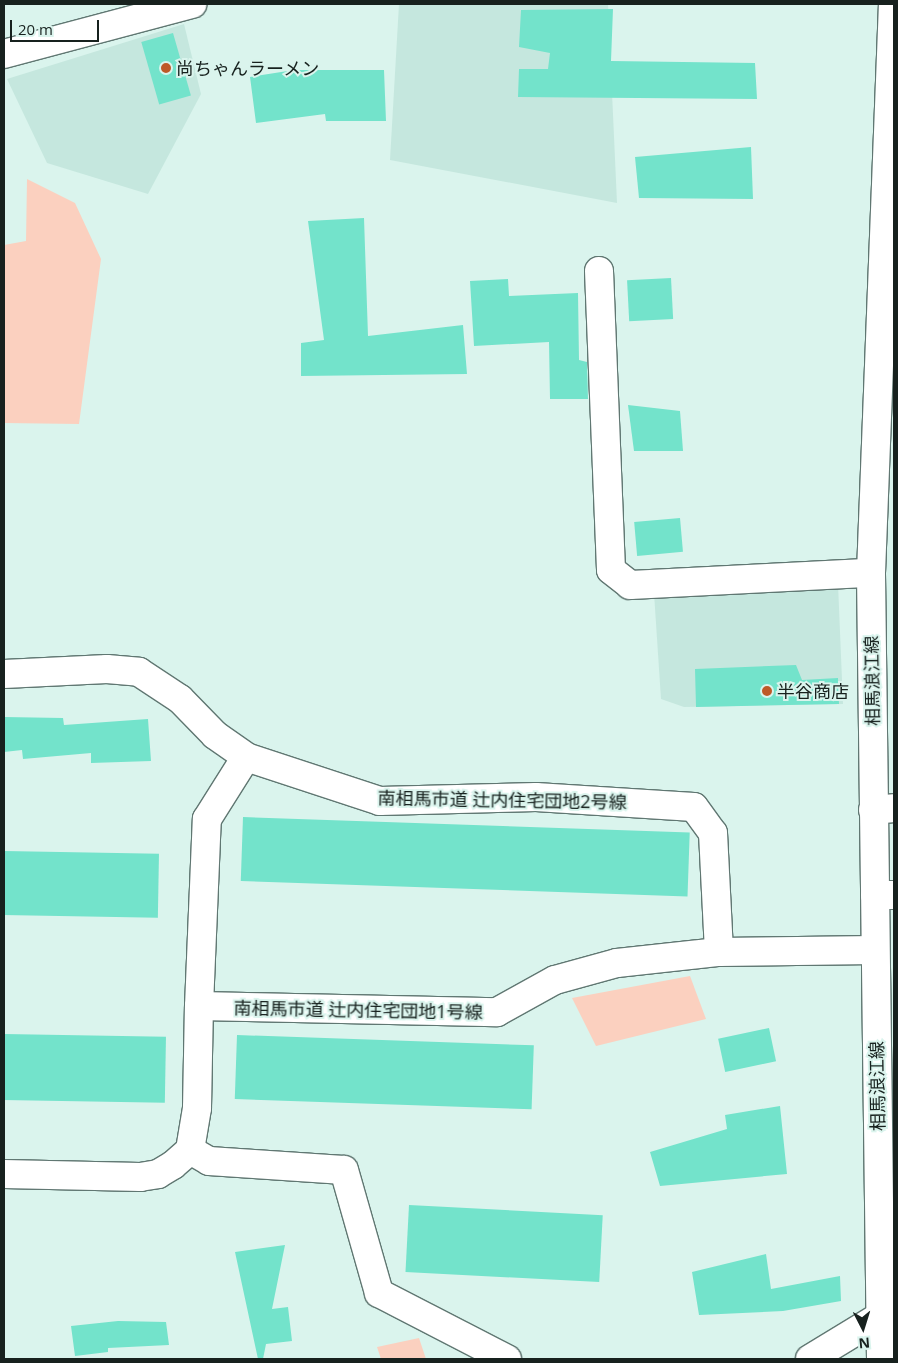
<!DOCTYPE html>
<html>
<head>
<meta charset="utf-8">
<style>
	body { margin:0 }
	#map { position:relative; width:898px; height:1363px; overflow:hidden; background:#daf4ed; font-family:"Open Sans","Noto Sans JP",sans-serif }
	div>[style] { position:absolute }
	.built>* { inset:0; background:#c5e7de }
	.green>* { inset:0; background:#fbd0bf }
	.building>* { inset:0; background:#73e3cb; transform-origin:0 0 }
	.roads { filter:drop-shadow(1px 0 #607772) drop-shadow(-1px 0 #607772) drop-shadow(0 1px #607772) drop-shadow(0 -1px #607772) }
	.minor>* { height:28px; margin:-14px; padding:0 14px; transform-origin:14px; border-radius:14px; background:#fff }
	.primary>* { height:28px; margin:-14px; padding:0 14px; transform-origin:14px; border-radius:14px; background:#fff }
	.dots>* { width:14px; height:14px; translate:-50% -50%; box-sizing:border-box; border:2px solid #daf4ed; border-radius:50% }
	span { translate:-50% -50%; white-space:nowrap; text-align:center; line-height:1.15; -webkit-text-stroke:4px #daf4ed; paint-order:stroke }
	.poi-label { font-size:18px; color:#17211e }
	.left { translate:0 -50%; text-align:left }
	.street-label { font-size:18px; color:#17211e }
	.frame { position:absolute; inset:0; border:5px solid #17211e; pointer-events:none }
	.north { position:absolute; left:838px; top:1303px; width:50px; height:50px; -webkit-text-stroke:4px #daf4ed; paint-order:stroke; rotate:175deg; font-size:14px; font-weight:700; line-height:20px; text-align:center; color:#17211e }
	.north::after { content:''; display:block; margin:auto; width:18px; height:22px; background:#17211e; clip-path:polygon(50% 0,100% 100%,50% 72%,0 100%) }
	.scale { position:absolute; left:10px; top:20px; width:89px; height:22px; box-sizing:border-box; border:2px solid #17211e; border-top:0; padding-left:6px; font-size:15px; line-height:18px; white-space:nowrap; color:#17211e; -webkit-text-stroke:4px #daf4ed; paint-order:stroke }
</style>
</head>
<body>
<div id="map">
	<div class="built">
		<div style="clip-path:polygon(399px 4px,608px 4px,617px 203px,390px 160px)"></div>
		<div style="clip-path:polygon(184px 24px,201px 94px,148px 194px,47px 163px,7px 79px)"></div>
		<div style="clip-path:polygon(838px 584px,843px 704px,684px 707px,661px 699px,654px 593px)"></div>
	</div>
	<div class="green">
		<div style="clip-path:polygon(27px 179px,75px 203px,101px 259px,79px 424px,4px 423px,4px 245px,26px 241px)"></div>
		<div style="clip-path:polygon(690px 976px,706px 1019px,596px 1046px,572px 998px)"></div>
		<div style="clip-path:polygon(419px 1338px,426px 1359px,381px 1359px,377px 1347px)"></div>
	</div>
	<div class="building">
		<div style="clip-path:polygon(613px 9px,611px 61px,755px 63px,757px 99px,518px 97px,519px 69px,548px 69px,550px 53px,519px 47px,521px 10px)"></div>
		<div style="left:173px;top:33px;width:65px;height:33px;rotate:74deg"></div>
		<div style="clip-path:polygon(294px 70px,384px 70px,386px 121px,326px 121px,325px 114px,256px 123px,250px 77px)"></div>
		<div style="clip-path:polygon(751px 147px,753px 199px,639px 198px,635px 157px)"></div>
		<div style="clip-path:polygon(364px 218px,368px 336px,463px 325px,467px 374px,301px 376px,301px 343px,324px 340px,308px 221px)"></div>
		<div style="left:671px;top:278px;width:41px;height:44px;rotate:87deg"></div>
		<div style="clip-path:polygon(508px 279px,509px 296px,578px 293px,579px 360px,587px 362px,588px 399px,550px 399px,549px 342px,474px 346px,470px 281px)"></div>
		<div style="clip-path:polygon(628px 405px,680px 411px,683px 451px,634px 451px)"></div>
		<div style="left:680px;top:518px;width:34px;height:46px;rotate:85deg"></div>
		<div style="clip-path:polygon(796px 665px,802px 680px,838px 678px,839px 704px,696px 707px,695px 669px)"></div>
		<div style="clip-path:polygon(4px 717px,63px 718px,64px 725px,148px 719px,151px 761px,91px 763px,91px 753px,23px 759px,22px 750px,4px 752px)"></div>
		<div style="left:243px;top:817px;width:447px;height:64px;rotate:2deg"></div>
		<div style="left:4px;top:851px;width:155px;height:64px;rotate:1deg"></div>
		<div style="left:769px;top:1028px;width:34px;height:52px;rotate:78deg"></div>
		<div style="left:4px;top:1034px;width:162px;height:66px;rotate:1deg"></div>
		<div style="left:237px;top:1035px;width:297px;height:64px;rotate:2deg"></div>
		<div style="clip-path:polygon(780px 1106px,787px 1174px,660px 1186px,650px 1152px,727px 1129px,725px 1115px)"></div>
		<div style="left:409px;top:1205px;width:194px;height:67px;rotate:3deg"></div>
		<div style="clip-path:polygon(285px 1245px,272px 1309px,288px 1307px,292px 1341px,266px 1344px,263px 1359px,258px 1359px,235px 1252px)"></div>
		<div style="clip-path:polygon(766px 1254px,771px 1289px,840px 1276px,841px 1301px,783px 1311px,699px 1315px,692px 1272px)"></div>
		<div style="clip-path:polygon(118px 1321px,166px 1322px,169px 1345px,108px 1348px,108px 1352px,75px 1356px,71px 1326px)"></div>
	</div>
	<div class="roads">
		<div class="minor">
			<div style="left:599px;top:271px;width:299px;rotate:87.7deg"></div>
			<div style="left:611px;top:570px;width:24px;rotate:38deg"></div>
			<div style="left:630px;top:585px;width:241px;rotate:-2.9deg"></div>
			<div style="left:4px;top:674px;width:103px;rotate:-2.8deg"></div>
			<div style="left:107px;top:669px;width:32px;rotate:5deg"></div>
			<div style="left:139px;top:672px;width:49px;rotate:33.4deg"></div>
			<div style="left:180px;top:699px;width:50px;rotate:45.8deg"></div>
			<div style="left:215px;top:735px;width:38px;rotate:35deg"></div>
			<div style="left:873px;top:810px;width:21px;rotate:-5deg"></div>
			<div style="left:875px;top:895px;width:19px"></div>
			<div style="left:199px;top:1006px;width:187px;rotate:-87.6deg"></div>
			<div style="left:207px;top:819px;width:73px;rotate:-57.8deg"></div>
			<div style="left:246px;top:757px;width:141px;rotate:18.2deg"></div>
			<div style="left:380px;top:801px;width:156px;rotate:-1.5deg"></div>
			<div style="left:536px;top:797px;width:158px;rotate:3.6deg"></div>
			<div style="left:694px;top:807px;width:32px;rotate:54deg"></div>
			<div style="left:713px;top:833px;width:119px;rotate:87.1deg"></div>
			<div style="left:190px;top:1150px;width:22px;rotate:30deg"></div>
			<div style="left:209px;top:1161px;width:135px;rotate:3.8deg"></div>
			<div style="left:344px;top:1170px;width:128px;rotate:74.1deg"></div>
			<div style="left:379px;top:1293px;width:144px;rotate:27.3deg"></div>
			<div style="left:4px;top:1174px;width:136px;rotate:1.3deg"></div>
			<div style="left:140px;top:1177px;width:18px;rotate:-9deg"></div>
			<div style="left:158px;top:1174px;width:17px;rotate:-31deg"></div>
			<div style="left:173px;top:1165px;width:23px;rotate:-41deg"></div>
			<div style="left:190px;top:1150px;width:43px;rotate:-80.5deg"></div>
			<div style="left:197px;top:1108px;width:102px;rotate:-88.9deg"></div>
			<div style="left:199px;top:1006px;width:298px;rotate:1.2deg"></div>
			<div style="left:497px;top:1012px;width:66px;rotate:-28.9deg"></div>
			<div style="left:555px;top:980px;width:64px;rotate:-15.3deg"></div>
			<div style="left:617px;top:963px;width:103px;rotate:-6.2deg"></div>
			<div style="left:719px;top:952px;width:156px;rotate:-0.7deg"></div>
			<div style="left:810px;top:1359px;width:98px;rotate:-31.3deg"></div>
		</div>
		<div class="primary">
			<div style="left:4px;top:54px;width:195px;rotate:-14.9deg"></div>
			<div style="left:881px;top:1359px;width:786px;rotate:-90.73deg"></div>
			<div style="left:871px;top:573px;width:569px;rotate:-87.79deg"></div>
		</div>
	</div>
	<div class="dots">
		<div style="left:166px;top:68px;background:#be5928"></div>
		<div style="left:767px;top:691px;background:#be5928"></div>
	</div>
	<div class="poi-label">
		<span class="left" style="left:176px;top:68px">尚ちゃんラーメン</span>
		<span class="left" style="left:777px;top:691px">半谷商店</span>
	</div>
	<div class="street-label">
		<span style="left:872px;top:681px;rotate:-91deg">相馬浪江線</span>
		<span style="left:502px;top:800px;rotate:1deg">南相馬市道 辻内住宅団地2号線</span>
		<span style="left:358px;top:1010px;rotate:1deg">南相馬市道 辻内住宅団地1号線</span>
		<span style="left:877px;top:1086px;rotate:-91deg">相馬浪江線</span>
	</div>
	<div class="frame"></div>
	<div class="north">N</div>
	<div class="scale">20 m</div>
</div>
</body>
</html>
